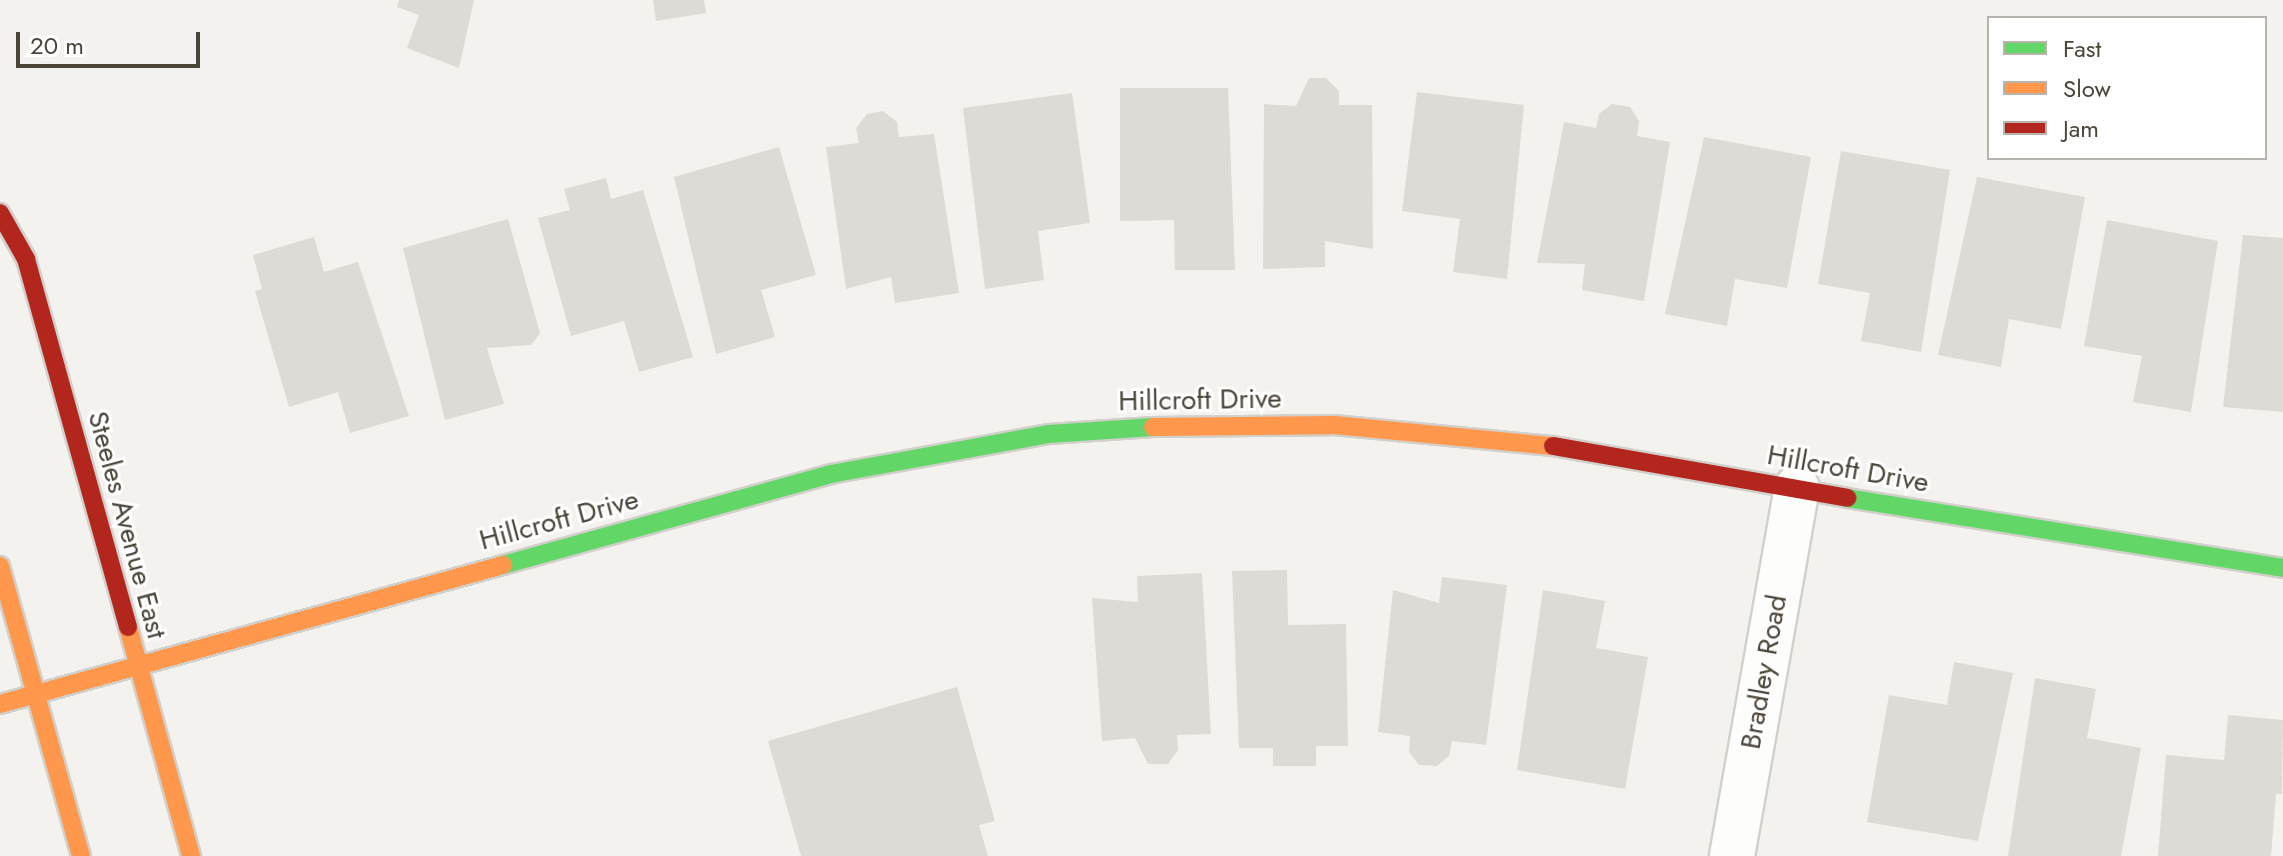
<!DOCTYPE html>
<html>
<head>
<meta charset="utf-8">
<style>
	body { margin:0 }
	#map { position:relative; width:2283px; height:856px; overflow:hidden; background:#f4f2ee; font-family:Jost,sans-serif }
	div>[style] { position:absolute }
	.building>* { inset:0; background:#dedbd6 }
	.roads { filter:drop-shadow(2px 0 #d2d0cb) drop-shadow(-2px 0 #d2d0cb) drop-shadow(0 2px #d2d0cb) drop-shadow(0 -2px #d2d0cb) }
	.street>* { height:44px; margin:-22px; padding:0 22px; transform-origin:22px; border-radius:22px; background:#fdfdfc }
	.fast>* { height:18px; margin:-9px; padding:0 9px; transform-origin:9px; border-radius:9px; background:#63d668 }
	.slow>* { height:18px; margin:-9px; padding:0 9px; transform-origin:9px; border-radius:9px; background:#ff974d }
	.jam>* { height:18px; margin:-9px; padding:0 9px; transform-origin:9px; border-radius:9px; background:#b3261e }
	span { translate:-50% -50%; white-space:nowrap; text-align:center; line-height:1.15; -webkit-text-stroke:6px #fff; paint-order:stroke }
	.street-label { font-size:28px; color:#4b4439 }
	.legend { position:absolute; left:1987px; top:16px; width:280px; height:144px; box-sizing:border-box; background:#fff; border:2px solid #b7b4b0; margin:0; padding:10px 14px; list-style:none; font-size:24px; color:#4b4439 }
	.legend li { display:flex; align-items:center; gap:16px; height:40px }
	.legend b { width:40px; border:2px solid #b7b4b0 }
	.scale { position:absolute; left:16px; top:32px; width:184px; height:36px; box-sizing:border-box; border:4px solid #4b4439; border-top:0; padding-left:10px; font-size:24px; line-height:28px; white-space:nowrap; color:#4b4439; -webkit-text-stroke:6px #fff; paint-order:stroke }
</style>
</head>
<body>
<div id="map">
	<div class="building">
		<div style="clip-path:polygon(399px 0,474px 0,459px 68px,407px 48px,419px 15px,397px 7px)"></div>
		<div style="clip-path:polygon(653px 0,704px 0,706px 13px,656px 21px)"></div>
		<div style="clip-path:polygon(1309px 78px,1326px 78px,1339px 91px,1339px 105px,1372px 105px,1373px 249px,1325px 241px,1325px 267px,1263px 269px,1264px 104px,1296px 106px)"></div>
		<div style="clip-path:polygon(1120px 88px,1228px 88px,1235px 270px,1175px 270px,1174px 220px,1120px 221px)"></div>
		<div style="clip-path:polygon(1417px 92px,1524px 105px,1507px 279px,1453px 272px,1460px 219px,1402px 211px)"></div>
		<div style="clip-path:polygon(1072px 93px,1090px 223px,1038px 231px,1044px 280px,985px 289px,963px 108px)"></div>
		<div style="clip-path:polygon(1612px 104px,1630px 107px,1639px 121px,1637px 136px,1670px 142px,1644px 301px,1582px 290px,1585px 264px,1537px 263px,1564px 122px,1596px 128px,1599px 114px)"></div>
		<div style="clip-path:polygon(883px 111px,897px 122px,899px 137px,934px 134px,959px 293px,895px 303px,891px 277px,846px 289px,826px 147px,859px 143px,856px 128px,867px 114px)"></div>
		<div style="clip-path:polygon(1704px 137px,1811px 157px,1787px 288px,1735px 279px,1727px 326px,1665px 314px)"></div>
		<div style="clip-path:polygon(779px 147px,816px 275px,761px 290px,775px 337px,716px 354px,674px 177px)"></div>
		<div style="clip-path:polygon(1841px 151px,1950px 170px,1921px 352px,1861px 341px,1870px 293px,1818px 284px)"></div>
		<div style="clip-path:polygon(1977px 177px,2085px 197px,2061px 329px,2009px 319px,2001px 367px,1938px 355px)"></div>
		<div style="clip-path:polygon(606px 178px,611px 199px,643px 190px,693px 357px,639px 372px,624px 321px,571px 336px,538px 218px,570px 210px,564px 189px)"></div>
		<div style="clip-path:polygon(508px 219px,540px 333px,531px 345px,487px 348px,504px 404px,445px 420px,403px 248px)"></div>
		<div style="clip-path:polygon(2107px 220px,2218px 241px,2191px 412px,2133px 402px,2142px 356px,2084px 346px)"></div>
		<div style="clip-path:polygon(2243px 235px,2283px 238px,2283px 412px,2223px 407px)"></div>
		<div style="clip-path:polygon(314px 237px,324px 272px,358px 262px,409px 416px,350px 433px,338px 392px,289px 407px,255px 291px,262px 289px,253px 255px)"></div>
		<div style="clip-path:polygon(1287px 570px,1288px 625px,1346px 624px,1348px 746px,1316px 746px,1316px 766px,1273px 766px,1273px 748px,1239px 748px,1232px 571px)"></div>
		<div style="clip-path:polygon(1202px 573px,1211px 734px,1177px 735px,1178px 750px,1168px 764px,1148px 764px,1135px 738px,1102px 741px,1092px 598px,1138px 602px,1137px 576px)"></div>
		<div style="clip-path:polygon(1442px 577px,1507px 585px,1486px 745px,1452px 741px,1449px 756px,1437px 766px,1419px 765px,1409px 752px,1410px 736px,1378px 732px,1393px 590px,1439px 603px)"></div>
		<div style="clip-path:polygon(1543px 590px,1605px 601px,1596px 648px,1648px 657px,1625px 789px,1517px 770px)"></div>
		<div style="clip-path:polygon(1954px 662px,2013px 673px,1978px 841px,1867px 822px,1889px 695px,1947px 705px)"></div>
		<div style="clip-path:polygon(2035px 678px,2096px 689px,2087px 738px,2141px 748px,2121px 856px,2008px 856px)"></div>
		<div style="clip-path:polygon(957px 687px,995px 821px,979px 825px,988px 856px,801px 856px,768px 741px)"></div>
		<div style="clip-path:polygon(2228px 715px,2283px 720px,2282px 794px,2276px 794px,2271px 856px,2158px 856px,2166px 755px,2224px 760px)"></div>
	</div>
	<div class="roads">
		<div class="street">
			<div style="left:1732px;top:856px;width:374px;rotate:-80deg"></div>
		</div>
		<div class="fast">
			<div style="left:1847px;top:498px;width:442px;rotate:9.1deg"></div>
			<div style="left:503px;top:565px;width:340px;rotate:-15.5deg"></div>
			<div style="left:831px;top:474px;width:222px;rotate:-10.4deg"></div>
			<div style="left:1049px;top:434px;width:104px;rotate:-3.9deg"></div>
		</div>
		<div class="slow">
			<div style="left:1153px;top:427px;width:181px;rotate:-0.6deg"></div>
			<div style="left:1334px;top:425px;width:220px;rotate:5.5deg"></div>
			<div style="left:0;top:566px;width:301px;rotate:74.4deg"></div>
			<div style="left:128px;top:627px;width:238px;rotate:74.6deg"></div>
			<div style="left:0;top:704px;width:522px;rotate:-15.45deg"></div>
		</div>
		<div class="jam">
			<div style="left:0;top:213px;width:53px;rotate:60.5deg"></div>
			<div style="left:26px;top:259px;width:382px;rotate:74.5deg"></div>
			<div style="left:1553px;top:446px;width:299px;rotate:10deg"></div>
		</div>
	</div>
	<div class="street-label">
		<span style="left:1200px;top:400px;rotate:-1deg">Hillcroft Drive</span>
		<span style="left:1848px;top:469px;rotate:10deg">Hillcroft Drive</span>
		<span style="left:559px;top:520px;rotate:-15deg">Hillcroft Drive</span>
		<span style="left:127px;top:525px;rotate:75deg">Steeles Avenue East</span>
		<span style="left:1764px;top:672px;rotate:-80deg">Bradley Road</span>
	</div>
	<ul class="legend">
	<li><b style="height:10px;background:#63d668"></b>Fast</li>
	<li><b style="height:10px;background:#ff974d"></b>Slow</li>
	<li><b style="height:10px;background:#b3261e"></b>Jam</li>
	</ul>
	<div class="scale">20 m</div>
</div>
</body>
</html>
